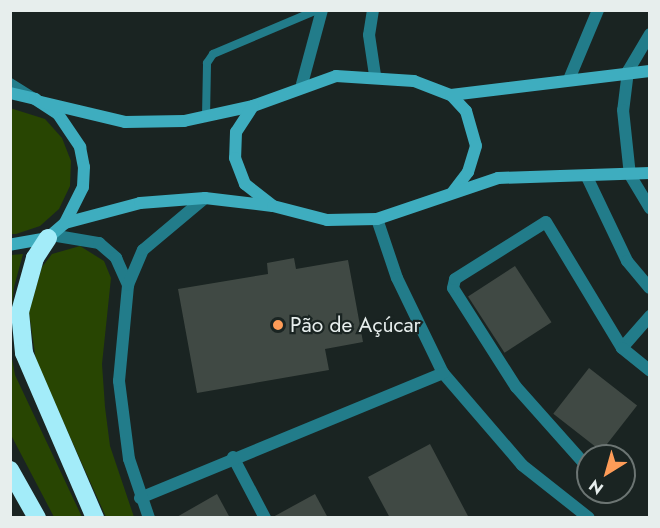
<!DOCTYPE html>
<html>
<head>
<meta charset="utf-8">
<style>
	body { margin:0 }
	#map { position:relative; width:660px; height:528px; overflow:hidden; background:#1a2422; font-family:Jost,sans-serif }
	div>[style] { position:absolute }
	.green>* { inset:0; background:#284502 }
	.building>* { inset:0; background:#404944; transform-origin:0 0 }
	.service>* { height:8px; margin:-4px; padding:0 4px; transform-origin:4px; border-radius:4px; background:#227c8a }
	.minor>* { height:12px; margin:-6px; padding:0 6px; transform-origin:6px; border-radius:6px; background:#227c8a }
	.tertiary>* { height:12px; margin:-6px; padding:0 6px; transform-origin:6px; border-radius:6px; background:#227c8a }
	.secondary>* { height:12px; margin:-6px; padding:0 6px; transform-origin:6px; border-radius:6px; background:#3eadbf }
	.motorway>* { height:18px; margin:-9px; padding:0 9px; transform-origin:9px; border-radius:9px; background:#a3ecf9 }
	.dots>* { width:16px; height:16px; translate:-50% -50%; box-sizing:border-box; border:3px solid #1a2422; border-radius:50% }
	span { translate:-50% -50%; white-space:nowrap; text-align:center; line-height:1.15; -webkit-text-stroke:4.5px #1a2422; paint-order:stroke }
	.poi-label { font-size:21px; color:#e7eeed }
	.left { translate:0 -50%; text-align:left }
	.frame { position:absolute; inset:0; border:12px solid #e7eeed; pointer-events:none }
	.north { position:absolute; left:576px; top:444px; width:60px; height:60px; box-sizing:border-box; background:#1a2422; border:2px solid #6c7573; border-radius:50%; rotate:217deg; font-size:16px; font-weight:700; line-height:24px; text-align:center; color:#e7eeed }
	.north::after { content:''; display:block; margin:auto; width:21px; height:27px; background:#fe9c58; clip-path:polygon(50% 0,100% 100%,50% 72%,0 100%) }
</style>
</head>
<body>
<div id="map">
	<div class="green">
		<div style="clip-path:polygon(10px 108px,45px 119px,62px 138px,71px 161px,70px 186px,59px 209px,40px 226px,16px 234px,10px 234px)"></div>
		<div style="clip-path:polygon(80px 246px,104px 261px,111px 278px,102px 364px,105px 407px,110px 446px,134px 517px,106px 517px,36px 361px,29px 312px,42px 267px,52px 254px)"></div>
		<div style="clip-path:polygon(23px 254px,14px 287px,11px 314px,11px 255px)"></div>
		<div style="clip-path:polygon(11px 353px,15px 375px,82px 517px,54px 517px,11px 435px)"></div>
	</div>
	<div class="building">
		<div style="clip-path:polygon(294px 258px,296px 269px,348px 260px,363px 342px,325px 349px,329px 370px,197px 393px,178px 289px,268px 274px,267px 263px)"></div>
		<div style="left:515px;top:266px;width:67px;height:56px;rotate:57deg"></div>
		<div style="left:589px;top:368px;width:61px;height:58px;rotate:38deg"></div>
		<div style="clip-path:polygon(430px 444px,469px 518px,390px 518px,368px 477px)"></div>
		<div style="clip-path:polygon(217px 494px,230px 518px,175px 518px)"></div>
		<div style="clip-path:polygon(315px 494px,328px 518px,273px 518px,273px 517px)"></div>
	</div>
	<div class="service">
		<div style="left:206px;top:117px;width:54px;rotate:-88.9deg"></div>
		<div style="left:207px;top:63px;width:11px;rotate:-56deg"></div>
		<div style="left:213px;top:54px;width:113px;rotate:-22.9deg"></div>
	</div>
	<div class="minor">
		<div style="left:373px;top:10px;width:25px;rotate:99deg"></div>
		<div style="left:369px;top:35px;width:40px;rotate:81.5deg"></div>
		<div style="left:650px;top:34px;width:43px;rotate:120.7deg"></div>
		<div style="left:628px;top:71px;width:39px;rotate:97deg"></div>
		<div style="left:623px;top:110px;width:65px;rotate:83.9deg"></div>
		<div style="left:630px;top:175px;width:39px;rotate:59deg"></div>
		<div style="left:570px;top:77px;width:73px;rotate:-67.3deg"></div>
		<div style="left:10px;top:84px;width:25px;rotate:32deg"></div>
		<div style="left:302px;top:84px;width:77px;rotate:-74.9deg"></div>
		<div style="left:587px;top:177px;width:93px;rotate:64.5deg"></div>
		<div style="left:627px;top:261px;width:35px;rotate:50deg"></div>
		<div style="left:377px;top:219px;width:62px;rotate:71.3deg"></div>
		<div style="left:397px;top:278px;width:106px;rotate:64.2deg"></div>
		<div style="left:443px;top:373px;width:121px;rotate:49.3deg"></div>
		<div style="left:522px;top:465px;width:85px;rotate:38.3deg"></div>
		<div style="left:622px;top:348px;width:43px;rotate:-48.8deg"></div>
		<div style="left:233px;top:457px;width:69px;rotate:62.3deg"></div>
		<div style="left:582px;top:461px;width:99px;rotate:-131.7deg"></div>
		<div style="left:516px;top:387px;width:117px;rotate:-122.5deg"></div>
		<div style="left:453px;top:288px;width:9px;rotate:-77deg"></div>
		<div style="left:455px;top:279px;width:107px;rotate:-32.1deg"></div>
		<div style="left:546px;top:222px;width:147px;rotate:58.9deg"></div>
		<div style="left:622px;top:348px;width:36px;rotate:39deg"></div>
		<div style="left:140px;top:498px;width:328px;rotate:-22.4deg"></div>
	</div>
	<div class="tertiary">
		<div style="left:51px;top:235px;width:49px;rotate:9.5deg"></div>
		<div style="left:99px;top:243px;width:23px;rotate:41deg"></div>
		<div style="left:116px;top:258px;width:30px;rotate:66deg"></div>
		<div style="left:149px;top:518px;width:62px;rotate:-108.7deg"></div>
		<div style="left:129px;top:459px;width:79px;rotate:-97.3deg"></div>
		<div style="left:119px;top:381px;width:96px;rotate:-84.6deg"></div>
		<div style="left:128px;top:285px;width:38px;rotate:-67deg"></div>
		<div style="left:143px;top:250px;width:81px;rotate:-40deg"></div>
	</div>
	<div class="secondary">
		<div style="left:10px;top:93px;width:26px;rotate:13deg"></div>
		<div style="left:35px;top:99px;width:27px;rotate:33deg"></div>
		<div style="left:58px;top:114px;width:40px;rotate:56deg"></div>
		<div style="left:80px;top:147px;width:20px;rotate:79deg"></div>
		<div style="left:84px;top:167px;width:20px;rotate:93deg"></div>
		<div style="left:83px;top:187px;width:40px;rotate:116.6deg"></div>
		<div style="left:65px;top:223px;width:23px;rotate:139deg"></div>
		<div style="left:48px;top:238px;width:39px;rotate:170deg"></div>
		<div style="left:451px;top:95px;width:22px;rotate:47deg"></div>
		<div style="left:466px;top:111px;width:36px;rotate:74deg"></div>
		<div style="left:476px;top:146px;width:27px;rotate:107deg"></div>
		<div style="left:468px;top:172px;width:25px;rotate:127deg"></div>
		<div style="left:41px;top:102px;width:86px;rotate:13.4deg"></div>
		<div style="left:125px;top:122px;width:59px;rotate:-1deg"></div>
		<div style="left:184px;top:121px;width:71px;rotate:-12.3deg"></div>
		<div style="left:253px;top:106px;width:88px;rotate:-19.9deg"></div>
		<div style="left:336px;top:76px;width:78px;rotate:3.7deg"></div>
		<div style="left:414px;top:81px;width:40px;rotate:21deg"></div>
		<div style="left:451px;top:95px;width:200px;rotate:-6.9deg"></div>
		<div style="left:253px;top:106px;width:31px;rotate:123deg"></div>
		<div style="left:236px;top:132px;width:26px;rotate:92deg"></div>
		<div style="left:235px;top:158px;width:28px;rotate:69deg"></div>
		<div style="left:245px;top:184px;width:34px;rotate:38deg"></div>
		<div style="left:65px;top:223px;width:78px;rotate:-14.9deg"></div>
		<div style="left:140px;top:203px;width:65px;rotate:-4.4deg"></div>
		<div style="left:205px;top:198px;width:68px;rotate:6.7deg"></div>
		<div style="left:273px;top:206px;width:56px;rotate:14.5deg"></div>
		<div style="left:327px;top:220px;width:50px;rotate:-1.1deg"></div>
		<div style="left:377px;top:219px;width:128px;rotate:-18.7deg"></div>
		<div style="left:498px;top:178px;width:152px;rotate:-1.9deg"></div>
	</div>
	<div class="motorway">
		<div style="left:48px;top:238px;width:24px;rotate:123deg"></div>
		<div style="left:35px;top:258px;width:56px;rotate:105.5deg"></div>
		<div style="left:20px;top:312px;width:41px;rotate:84.4deg"></div>
		<div style="left:24px;top:353px;width:180px;rotate:66.7deg"></div>
		<div style="left:10px;top:470px;width:55px;rotate:60.6deg"></div>
	</div>
	<div class="dots">
		<div style="left:278px;top:325px;background:#fe9c58"></div>
	</div>
	<div class="poi-label">
		<span class="left" style="left:290px;top:325px">Pão de Açúcar</span>
	</div>
	<div class="frame"></div>
	<div class="north">N</div>
</div>
</body>
</html>
